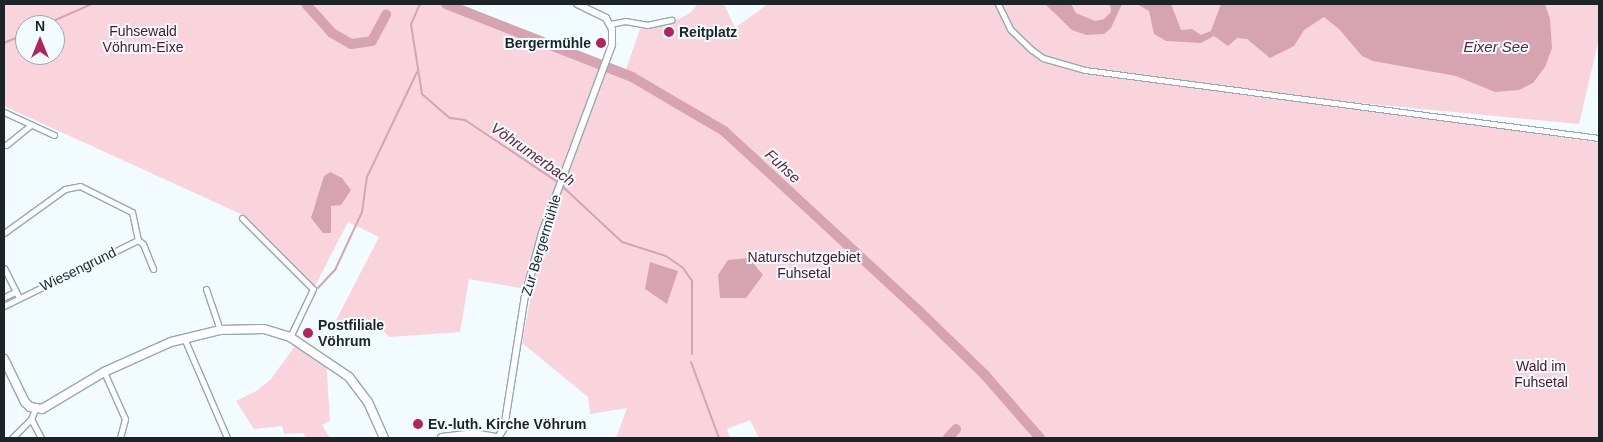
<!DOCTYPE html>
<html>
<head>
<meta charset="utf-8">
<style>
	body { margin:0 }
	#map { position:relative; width:1603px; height:442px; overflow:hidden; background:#f2fbfe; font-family:Arial,sans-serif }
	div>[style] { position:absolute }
	.green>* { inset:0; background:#fad4dd }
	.water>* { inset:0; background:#d6a4b0 }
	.stream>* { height:2px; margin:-1px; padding:0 1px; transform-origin:1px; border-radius:1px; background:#d6a4b0 }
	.river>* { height:10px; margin:-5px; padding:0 5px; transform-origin:5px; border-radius:5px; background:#d6a4b0 }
	.roads { filter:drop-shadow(1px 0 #94a9b1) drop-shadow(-1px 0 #94a9b1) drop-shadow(0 1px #94a9b1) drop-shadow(0 -1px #94a9b1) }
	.minor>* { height:5px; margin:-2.5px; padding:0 2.5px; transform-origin:2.5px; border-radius:2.5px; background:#fff }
	.tertiary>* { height:6px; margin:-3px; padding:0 3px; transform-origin:3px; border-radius:3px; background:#fff }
	.secondary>* { height:8px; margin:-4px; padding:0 4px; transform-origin:4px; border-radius:4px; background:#fff }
	.dots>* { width:14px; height:14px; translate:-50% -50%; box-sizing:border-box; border:2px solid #f2fbfe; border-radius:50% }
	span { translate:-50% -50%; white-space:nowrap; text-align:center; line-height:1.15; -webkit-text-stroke:4px #f2fbfe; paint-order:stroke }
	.park-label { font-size:14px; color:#51142a }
	.poi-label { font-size:14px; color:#1c2427; font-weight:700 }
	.left { translate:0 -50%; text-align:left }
	.right { translate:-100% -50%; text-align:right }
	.street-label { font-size:14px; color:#1c2427 }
	.water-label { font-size:15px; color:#612438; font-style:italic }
	.frame { position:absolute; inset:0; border:5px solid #1c2427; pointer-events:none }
	.north { position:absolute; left:15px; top:15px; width:50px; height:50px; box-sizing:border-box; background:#f2fbfe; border:1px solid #9ca5a8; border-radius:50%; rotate:0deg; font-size:14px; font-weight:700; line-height:20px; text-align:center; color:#1c2427 }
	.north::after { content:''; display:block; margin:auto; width:18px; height:22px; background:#b1245d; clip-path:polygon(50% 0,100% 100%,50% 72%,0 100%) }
</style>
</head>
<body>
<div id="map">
	<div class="green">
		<div style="clip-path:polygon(evenodd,4px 4px,440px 4px,648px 87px,726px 135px,728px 133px,725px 130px,650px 83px,625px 72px,640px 29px,673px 22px,690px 13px,698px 4px,724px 4px,735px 28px,768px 4px,1599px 4px,1599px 38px,1579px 124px,1319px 99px,1599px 143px,1599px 438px,759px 438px,750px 420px,727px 429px,730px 438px,616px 438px,627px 408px,590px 414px,588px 397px,522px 343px,532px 290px,469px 279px,460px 332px,389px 337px,376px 323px,367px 330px,333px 326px,379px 237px,348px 222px,314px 288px,243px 215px,4px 106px,4px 4px,25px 25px,55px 25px,55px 55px,25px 55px,25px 25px)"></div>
		<div style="clip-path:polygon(298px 342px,326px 359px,330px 421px,322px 425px,330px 438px,305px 438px,304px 433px,284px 434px,282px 426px,254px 429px,236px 401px,258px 390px,271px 379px)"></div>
	</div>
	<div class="water">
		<div style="clip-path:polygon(1045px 4px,1071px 4px,1076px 13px,1095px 21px,1104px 19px,1111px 12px,1110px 4px,1122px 4px,1111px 28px,1104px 34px,1086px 35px,1072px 30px)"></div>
		<div style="clip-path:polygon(1137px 4px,1171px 4px,1181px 30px,1192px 29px,1201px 35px,1211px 31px,1221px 4px,1545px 4px,1550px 19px,1552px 48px,1545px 67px,1533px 83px,1519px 90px,1495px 92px,1456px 76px,1373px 61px,1362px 56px,1339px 29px,1324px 17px,1304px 30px,1294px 46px,1270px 58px,1247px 39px,1237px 38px,1228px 46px,1214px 36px,1201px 43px,1166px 41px,1154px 34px,1149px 11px)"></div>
		<div style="clip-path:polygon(330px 172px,342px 178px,351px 190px,341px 205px,331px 206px,331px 233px,323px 233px,311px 218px,324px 176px)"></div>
		<div style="clip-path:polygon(749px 258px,763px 275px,746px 298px,720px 298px,718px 275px,728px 260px)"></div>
		<div style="clip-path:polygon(650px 262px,678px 271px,667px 304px,645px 289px)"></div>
	</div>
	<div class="stream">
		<div style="left:420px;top:4px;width:22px;rotate:114deg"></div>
		<div style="left:411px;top:24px;width:71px;rotate:81.1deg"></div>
		<div style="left:422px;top:94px;width:37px;rotate:41deg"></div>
		<div style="left:450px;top:118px;width:15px;rotate:8deg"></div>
		<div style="left:465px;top:120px;width:113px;rotate:33.8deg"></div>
		<div style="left:44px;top:25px;width:52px;rotate:-23.6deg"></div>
		<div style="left:4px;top:43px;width:23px;rotate:-23deg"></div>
		<div style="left:562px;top:186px;width:82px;rotate:43deg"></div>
		<div style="left:622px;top:242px;width:46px;rotate:17.7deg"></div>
		<div style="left:666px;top:256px;width:21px;rotate:35deg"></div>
		<div style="left:683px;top:268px;width:16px;rotate:55deg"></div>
		<div style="left:692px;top:281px;width:73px;rotate:90deg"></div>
		<div style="left:318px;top:288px;width:25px;rotate:-47deg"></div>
		<div style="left:335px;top:270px;width:64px;rotate:-65deg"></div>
		<div style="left:362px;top:212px;width:35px;rotate:-82deg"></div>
		<div style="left:367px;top:177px;width:116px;rotate:-64.5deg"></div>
		<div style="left:691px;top:362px;width:81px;rotate:69.8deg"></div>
	</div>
	<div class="river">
		<div style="left:306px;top:4px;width:39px;rotate:48deg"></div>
		<div style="left:332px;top:33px;width:22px;rotate:30deg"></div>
		<div style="left:351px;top:44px;width:21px;rotate:-8deg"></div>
		<div style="left:372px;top:41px;width:30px;rotate:-62deg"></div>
		<div style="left:446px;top:4px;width:200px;rotate:21.4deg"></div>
		<div style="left:632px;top:77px;width:107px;rotate:30.4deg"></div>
		<div style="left:724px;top:131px;width:263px;rotate:42.7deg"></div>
		<div style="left:917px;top:309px;width:95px;rotate:44.1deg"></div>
		<div style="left:985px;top:375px;width:84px;rotate:48.9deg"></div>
		<div style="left:948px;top:438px;width:12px;rotate:-48deg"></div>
	</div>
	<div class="roads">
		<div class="minor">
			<div style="left:998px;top:4px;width:28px;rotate:64deg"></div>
			<div style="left:1010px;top:29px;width:30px;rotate:44deg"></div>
			<div style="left:1032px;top:50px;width:14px;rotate:36deg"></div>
			<div style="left:1043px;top:58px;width:44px;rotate:15.9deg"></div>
			<div style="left:1085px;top:70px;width:518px;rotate:7.54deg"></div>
			<div style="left:610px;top:24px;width:15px;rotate:-11deg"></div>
			<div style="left:625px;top:21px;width:22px;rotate:10deg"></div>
			<div style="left:647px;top:25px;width:25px;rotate:-12deg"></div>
			<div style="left:4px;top:112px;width:55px;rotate:24.7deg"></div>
			<div style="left:6px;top:145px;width:32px;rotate:-39deg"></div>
			<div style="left:242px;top:218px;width:100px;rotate:45deg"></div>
			<div style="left:313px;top:289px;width:53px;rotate:115.6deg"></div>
			<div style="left:4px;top:233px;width:75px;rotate:-35.8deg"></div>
			<div style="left:65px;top:189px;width:15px;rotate:-11deg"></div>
			<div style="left:80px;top:186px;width:58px;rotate:26.6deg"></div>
			<div style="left:132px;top:212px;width:29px;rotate:78deg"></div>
			<div style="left:138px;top:240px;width:149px;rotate:153.8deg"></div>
			<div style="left:138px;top:240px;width:6px;rotate:39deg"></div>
			<div style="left:143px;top:244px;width:27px;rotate:68deg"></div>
			<div style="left:4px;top:268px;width:34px;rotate:63deg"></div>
			<div style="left:206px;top:289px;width:43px;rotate:71.1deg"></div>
			<div style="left:4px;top:297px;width:12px;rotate:-24deg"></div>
			<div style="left:184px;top:338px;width:109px;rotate:66.7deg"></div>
			<div style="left:104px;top:372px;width:51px;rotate:65.9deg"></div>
			<div style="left:125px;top:419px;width:20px;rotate:105deg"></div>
			<div style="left:31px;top:419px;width:21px;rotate:62deg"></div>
			<div style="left:12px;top:438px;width:27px;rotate:-45deg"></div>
			<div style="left:31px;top:419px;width:11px;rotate:-68deg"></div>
		</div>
		<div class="tertiary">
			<div style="left:498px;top:438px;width:12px;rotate:-59deg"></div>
			<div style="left:504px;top:428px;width:134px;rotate:-81deg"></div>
			<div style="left:525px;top:296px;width:65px;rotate:-74.9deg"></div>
			<div style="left:542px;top:233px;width:201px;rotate:-69.6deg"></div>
			<div style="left:612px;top:45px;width:16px;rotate:-90deg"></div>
			<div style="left:612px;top:29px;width:13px;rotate:-119deg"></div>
			<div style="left:606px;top:18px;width:32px;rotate:-154deg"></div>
		</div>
		<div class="secondary">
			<div style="left:4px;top:359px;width:48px;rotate:64deg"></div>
			<div style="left:25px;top:402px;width:7px;rotate:45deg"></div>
			<div style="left:30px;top:407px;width:12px;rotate:9deg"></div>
			<div style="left:42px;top:409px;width:72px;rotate:-30.8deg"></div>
			<div style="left:104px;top:372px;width:73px;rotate:-24.1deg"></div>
			<div style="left:171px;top:342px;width:50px;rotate:-13.8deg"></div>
			<div style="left:220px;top:330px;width:44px;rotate:-1.3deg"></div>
			<div style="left:264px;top:329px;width:27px;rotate:17deg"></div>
			<div style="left:290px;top:337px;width:71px;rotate:34.1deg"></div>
			<div style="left:349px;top:377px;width:31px;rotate:53deg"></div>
			<div style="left:368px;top:402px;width:39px;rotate:66deg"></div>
			<div style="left:442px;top:438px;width:31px;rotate:-7deg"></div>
			<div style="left:473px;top:434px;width:23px;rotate:10deg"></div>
		</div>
	</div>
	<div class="dots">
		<div style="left:669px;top:32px;background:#b1245d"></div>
		<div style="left:601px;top:43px;background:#b1245d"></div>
		<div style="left:308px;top:333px;background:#b1245d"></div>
		<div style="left:418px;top:424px;background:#b1245d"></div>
	</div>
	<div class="park-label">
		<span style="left:143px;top:39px">Fuhsewald<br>Vöhrum-Eixe</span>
		<span style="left:804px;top:265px">Naturschutzgebiet<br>Fuhsetal</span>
		<span style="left:1541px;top:374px">Wald im<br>Fuhsetal</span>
	</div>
	<div class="poi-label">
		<span class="left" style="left:679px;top:32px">Reitplatz</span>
		<span class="right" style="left:591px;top:43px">Bergermühle</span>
		<span class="left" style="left:318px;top:333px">Postfiliale<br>Vöhrum</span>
		<span class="left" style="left:428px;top:424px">Ev.-luth. Kirche Vöhrum</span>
	</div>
	<div class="street-label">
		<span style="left:541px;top:245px;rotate:-73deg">Zur Bergermühle</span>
		<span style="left:78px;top:269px;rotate:-26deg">Wiesengrund</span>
	</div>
	<div class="water-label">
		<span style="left:1496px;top:47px">Eixer See</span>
		<span style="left:533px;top:154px;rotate:35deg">Vöhrumerbach</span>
		<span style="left:783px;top:166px;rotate:43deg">Fuhse</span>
	</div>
	<div class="frame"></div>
	<div class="north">N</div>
</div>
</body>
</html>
